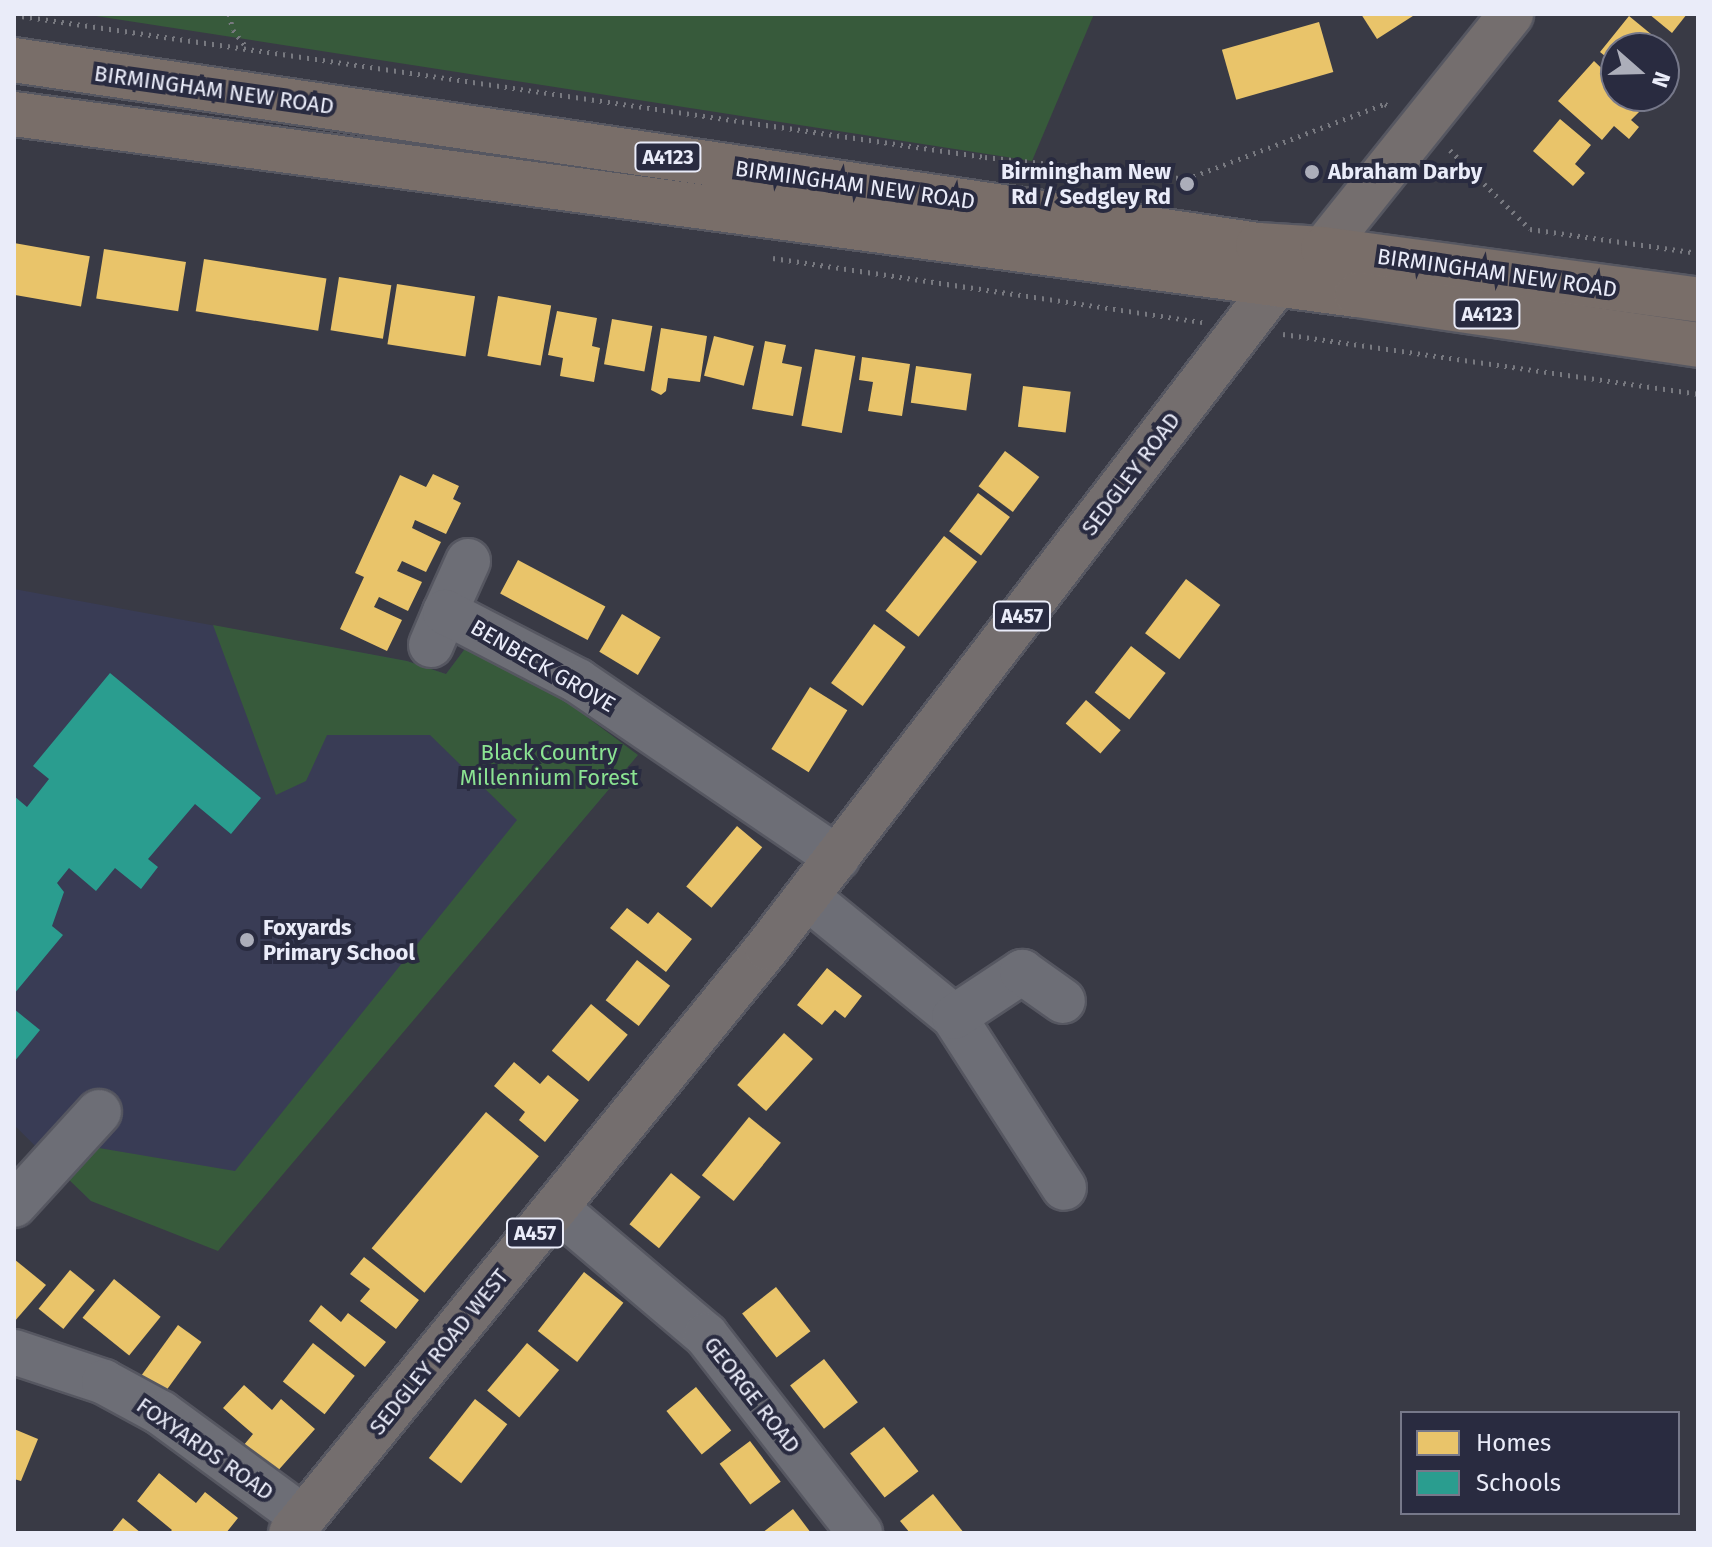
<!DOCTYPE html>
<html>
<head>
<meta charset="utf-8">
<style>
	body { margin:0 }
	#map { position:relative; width:1712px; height:1547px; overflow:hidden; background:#393a45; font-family:"Fira Sans",sans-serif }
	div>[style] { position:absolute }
	.built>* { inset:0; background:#393c55 }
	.green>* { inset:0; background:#375a3b }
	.homes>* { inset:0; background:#e9c46a; transform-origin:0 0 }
	.schools>* { inset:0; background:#2a9d8f }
	.path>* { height:5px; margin-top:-2.5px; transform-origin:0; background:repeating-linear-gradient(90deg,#787980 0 2px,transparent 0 8px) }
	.roads { filter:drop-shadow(2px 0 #565761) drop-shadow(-2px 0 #565761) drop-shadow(0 2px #565761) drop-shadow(0 -2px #565761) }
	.minor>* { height:44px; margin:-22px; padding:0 22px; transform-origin:22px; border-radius:22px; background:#6d6e76 }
	.major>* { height:44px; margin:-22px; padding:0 22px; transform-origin:22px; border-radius:22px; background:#746e6e }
	.highway>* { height:44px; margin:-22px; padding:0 22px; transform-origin:22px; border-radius:22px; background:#796e69 }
	.dots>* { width:22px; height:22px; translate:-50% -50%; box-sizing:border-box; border:4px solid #292b40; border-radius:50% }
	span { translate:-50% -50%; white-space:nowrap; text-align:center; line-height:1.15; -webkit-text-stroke:8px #292b40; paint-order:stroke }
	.shield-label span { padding:2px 6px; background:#292b40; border:2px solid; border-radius:6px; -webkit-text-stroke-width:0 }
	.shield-label { font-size:20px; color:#eaecf9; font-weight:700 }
	.street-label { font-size:22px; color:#eaecf9 }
	.poi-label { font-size:22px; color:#eaecf9; font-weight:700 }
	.right { translate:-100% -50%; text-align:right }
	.left { translate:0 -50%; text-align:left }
	.park-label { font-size:22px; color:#8be392 }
	.frame { position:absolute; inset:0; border:16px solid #eaecf9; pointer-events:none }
	.legend { position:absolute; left:1400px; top:1411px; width:280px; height:104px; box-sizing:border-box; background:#292b40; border:2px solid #76788a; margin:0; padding:10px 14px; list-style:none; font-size:24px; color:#eaecf9 }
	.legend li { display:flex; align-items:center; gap:16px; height:40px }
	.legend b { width:40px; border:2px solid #76788a }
	.north { position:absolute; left:1600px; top:32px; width:80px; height:80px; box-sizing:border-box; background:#292b40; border:2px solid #76788a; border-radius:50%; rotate:110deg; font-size:22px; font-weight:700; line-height:32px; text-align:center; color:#eaecf9 }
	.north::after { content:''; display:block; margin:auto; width:28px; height:36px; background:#acaeba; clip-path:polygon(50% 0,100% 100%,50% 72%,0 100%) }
</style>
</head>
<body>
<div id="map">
	<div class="built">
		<div style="clip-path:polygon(14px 589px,407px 661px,446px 674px,467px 646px,638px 755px,281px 1175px,91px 1201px,14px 1125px)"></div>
	</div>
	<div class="green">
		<div style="clip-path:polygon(83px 14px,1094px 14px,1032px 161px)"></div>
		<div style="clip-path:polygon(213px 625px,407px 661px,446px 674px,467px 646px,559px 696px,638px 755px,218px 1251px,91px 1201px,64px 1175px,93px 1147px,235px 1171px,517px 820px,430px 735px,327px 735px,306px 781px,276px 795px)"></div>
	</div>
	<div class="homes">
		<div style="clip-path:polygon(1361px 14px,1416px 14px,1377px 39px)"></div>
		<div style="clip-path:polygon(1649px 14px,1687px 14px,1672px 33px)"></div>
		<div style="clip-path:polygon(1629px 16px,1668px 48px,1616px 48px,1616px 65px,1600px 52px)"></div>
		<div style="left:1319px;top:22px;width:52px;height:101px;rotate:74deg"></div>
		<div style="clip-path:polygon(1594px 61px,1616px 82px,1616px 96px,1632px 96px,1644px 107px,1631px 120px,1639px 127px,1629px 139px,1614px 126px,1602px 140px,1558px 101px)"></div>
		<div style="clip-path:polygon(1560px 119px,1591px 145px,1575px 164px,1585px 173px,1573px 186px,1533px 151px)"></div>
		<div style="left:14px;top:243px;width:77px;height:51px;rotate:10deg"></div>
		<div style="left:104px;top:249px;width:83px;height:50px;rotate:9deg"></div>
		<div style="left:204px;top:259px;width:124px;height:53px;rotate:9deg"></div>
		<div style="left:339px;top:277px;width:53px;height:54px;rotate:9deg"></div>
		<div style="left:397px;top:284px;width:79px;height:61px;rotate:9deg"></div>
		<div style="left:498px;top:296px;width:54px;height:61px;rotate:10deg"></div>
		<div style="clip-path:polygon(557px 311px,597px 318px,592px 346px,600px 348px,594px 382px,560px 376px,563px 358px,548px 355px)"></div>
		<div style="left:612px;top:319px;width:41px;height:46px;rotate:10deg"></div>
		<div style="clip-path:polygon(661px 328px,707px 336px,700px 382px,668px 378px,666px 391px,661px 395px,651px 390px)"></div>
		<div style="left:714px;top:336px;width:41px;height:41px;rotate:14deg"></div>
		<div style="clip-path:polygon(765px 341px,786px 345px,782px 363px,802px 367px,793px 416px,752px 409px)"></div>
		<div style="left:815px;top:349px;width:41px;height:78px;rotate:10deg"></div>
		<div style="clip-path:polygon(862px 357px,910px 364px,902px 416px,868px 411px,873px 382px,859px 380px)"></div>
		<div style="left:916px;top:366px;width:56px;height:37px;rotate:8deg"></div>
		<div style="left:1023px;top:386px;width:48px;height:41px;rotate:7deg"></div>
		<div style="left:1005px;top:451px;width:43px;height:44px;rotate:37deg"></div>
		<div style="clip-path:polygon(433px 474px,459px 486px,453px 499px,461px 503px,446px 534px,415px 520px,412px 528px,441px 542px,426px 572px,402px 561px,397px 571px,422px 582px,408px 611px,379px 597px,374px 607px,402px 620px,387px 651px,340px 629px,364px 577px,355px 573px,400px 475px,426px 487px)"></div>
		<div style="left:978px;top:493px;width:40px;height:48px;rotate:37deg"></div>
		<div style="left:944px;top:536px;width:42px;height:95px;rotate:38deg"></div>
		<div style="left:518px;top:560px;width:99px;height:38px;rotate:28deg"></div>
		<div style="left:1186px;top:579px;width:43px;height:68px;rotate:37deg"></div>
		<div style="left:622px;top:614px;width:45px;height:44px;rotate:31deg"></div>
		<div style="left:874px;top:624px;width:39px;height:73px;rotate:36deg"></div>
		<div style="left:1131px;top:646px;width:44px;height:59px;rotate:38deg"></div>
		<div style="left:810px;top:687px;width:44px;height:73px;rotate:32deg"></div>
		<div style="left:1086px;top:700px;width:46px;height:31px;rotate:41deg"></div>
		<div style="left:737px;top:826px;width:33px;height:79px;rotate:40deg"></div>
		<div style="clip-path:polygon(627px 908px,648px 924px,658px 912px,692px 939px,666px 972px,610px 928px)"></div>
		<div style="left:637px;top:960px;width:42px;height:51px;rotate:38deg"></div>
		<div style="clip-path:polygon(827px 968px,862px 996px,845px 1018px,835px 1010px,822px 1025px,797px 1005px)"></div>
		<div style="left:591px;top:1004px;width:48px;height:61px;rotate:40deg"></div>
		<div style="left:784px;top:1033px;width:39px;height:70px;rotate:42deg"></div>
		<div style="clip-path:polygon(514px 1062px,540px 1084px,548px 1075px,579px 1100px,545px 1142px,519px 1120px,525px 1112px,494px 1086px)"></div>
		<div style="left:486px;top:1112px;width:69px;height:178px;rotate:40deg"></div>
		<div style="left:749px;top:1117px;width:41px;height:75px;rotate:39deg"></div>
		<div style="left:671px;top:1173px;width:38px;height:66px;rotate:39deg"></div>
		<div style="clip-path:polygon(364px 1257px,419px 1300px,396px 1329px,360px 1301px,370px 1289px,350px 1274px)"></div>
		<div style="clip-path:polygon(14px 1259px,46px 1285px,14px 1322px)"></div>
		<div style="left:70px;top:1270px;width:32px;height:50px;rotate:39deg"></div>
		<div style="left:584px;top:1272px;width:50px;height:75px;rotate:38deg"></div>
		<div style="left:114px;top:1279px;width:60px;height:50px;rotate:39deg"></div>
		<div style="left:776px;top:1287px;width:56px;height:43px;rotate:52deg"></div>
		<div style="clip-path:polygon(321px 1305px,341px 1322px,348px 1313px,386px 1342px,365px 1367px,309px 1321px)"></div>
		<div style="left:178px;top:1325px;width:29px;height:62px;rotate:36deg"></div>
		<div style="left:313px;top:1343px;width:53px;height:49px;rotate:38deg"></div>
		<div style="left:527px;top:1343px;width:42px;height:62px;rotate:40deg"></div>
		<div style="left:824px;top:1359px;width:55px;height:43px;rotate:52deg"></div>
		<div style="clip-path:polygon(244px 1385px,272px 1410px,281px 1399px,315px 1429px,275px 1474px,243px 1446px,253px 1434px,223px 1408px)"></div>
		<div style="left:696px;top:1387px;width:56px;height:38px;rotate:51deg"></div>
		<div style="left:475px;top:1399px;width:41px;height:75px;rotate:38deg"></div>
		<div style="left:884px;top:1427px;width:56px;height:43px;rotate:52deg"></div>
		<div style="clip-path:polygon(14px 1429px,38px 1439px,21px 1481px,14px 1479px)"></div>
		<div style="left:750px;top:1441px;width:51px;height:38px;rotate:53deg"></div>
		<div style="clip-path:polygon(159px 1473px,196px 1503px,205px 1492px,238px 1518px,226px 1533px,169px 1533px,172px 1530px,137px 1501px)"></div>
		<div style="clip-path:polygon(933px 1494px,964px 1533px,910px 1533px,900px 1521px)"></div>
		<div style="clip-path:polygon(793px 1509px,811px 1533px,762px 1533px)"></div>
		<div style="clip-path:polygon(123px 1518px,141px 1533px,111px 1533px)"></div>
	</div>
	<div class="schools">
		<div style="clip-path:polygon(110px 673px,261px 798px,231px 834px,195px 804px,148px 859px,158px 867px,141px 889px,115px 868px,96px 891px,69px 868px,57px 883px,64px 892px,52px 926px,63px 935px,14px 994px,14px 796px,27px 807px,49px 779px,33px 766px)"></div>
		<div style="clip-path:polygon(14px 1009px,40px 1030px,14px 1062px)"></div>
	</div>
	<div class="path">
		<div style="left:229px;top:14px;width:16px;rotate:76deg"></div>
		<div style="left:233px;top:30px;width:23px;rotate:52deg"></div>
		<div style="left:14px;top:15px;width:981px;rotate:8.32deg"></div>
		<div style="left:985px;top:157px;width:202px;rotate:6.2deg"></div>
		<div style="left:1186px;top:179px;width:213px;rotate:-20.7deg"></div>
		<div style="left:1385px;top:104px;width:7px;rotate:27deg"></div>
		<div style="left:1450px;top:150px;width:112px;rotate:44.6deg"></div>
		<div style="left:1530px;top:229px;width:170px;rotate:8.1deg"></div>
		<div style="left:773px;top:258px;width:434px;rotate:8.5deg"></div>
		<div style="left:1283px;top:334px;width:419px;rotate:8.2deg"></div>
	</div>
	<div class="roads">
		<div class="minor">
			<div style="left:445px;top:612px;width:56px;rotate:-65.7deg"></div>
			<div style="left:431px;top:645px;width:36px;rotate:-67deg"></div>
			<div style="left:445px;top:612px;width:150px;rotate:27.4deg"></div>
			<div style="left:578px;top:681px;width:314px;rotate:34.3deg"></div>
			<div style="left:807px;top:897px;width:190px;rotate:39.2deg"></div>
			<div style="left:954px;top:1017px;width:203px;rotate:57.2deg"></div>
			<div style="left:954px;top:1017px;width:82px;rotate:-33.5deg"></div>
			<div style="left:1022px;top:972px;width:50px;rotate:35.3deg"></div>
			<div style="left:14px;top:1205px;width:126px;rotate:-47.6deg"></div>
			<div style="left:556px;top:1208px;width:197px;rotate:40.3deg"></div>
			<div style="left:706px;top:1335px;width:251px;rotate:52.1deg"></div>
			<div style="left:14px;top:1352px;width:95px;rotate:18.4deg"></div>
			<div style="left:104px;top:1382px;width:65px;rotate:28.5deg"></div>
			<div style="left:161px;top:1413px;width:177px;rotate:36.3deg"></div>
		</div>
		<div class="major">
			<div style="left:291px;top:1533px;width:754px;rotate:-50.87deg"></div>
			<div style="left:767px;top:948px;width:836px;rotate:-52.49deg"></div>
			<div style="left:1276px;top:285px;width:59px;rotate:-37.5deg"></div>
			<div style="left:1323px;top:249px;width:301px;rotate:-51.3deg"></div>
		</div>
		<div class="highway">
			<div style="left:14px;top:60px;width:1258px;rotate:8.46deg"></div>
			<div style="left:1258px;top:245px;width:65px;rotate:3.5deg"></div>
			<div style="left:1323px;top:249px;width:378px;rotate:7.7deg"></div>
			<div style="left:14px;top:114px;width:1355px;rotate:7.68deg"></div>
			<div style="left:1357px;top:295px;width:345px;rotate:8.3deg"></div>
		</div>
	</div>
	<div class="dots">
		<div style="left:1312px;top:172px;background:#acaeba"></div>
		<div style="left:1187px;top:184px;background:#acaeba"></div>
		<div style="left:247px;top:940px;background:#acaeba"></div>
	</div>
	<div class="shield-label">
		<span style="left:668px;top:157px">A4123</span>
		<span style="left:1487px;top:314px">A4123</span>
		<span style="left:1022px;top:616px">A457</span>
		<span style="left:535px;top:1233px">A457</span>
	</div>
	<div class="street-label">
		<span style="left:214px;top:90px;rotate:8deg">BIRMINGHAM NEW ROAD</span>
		<span style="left:855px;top:185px;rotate:8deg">BIRMINGHAM NEW ROAD</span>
		<span style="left:1497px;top:273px;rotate:8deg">BIRMINGHAM NEW ROAD</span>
		<span style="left:1131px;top:474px;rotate:-53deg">SEDGLEY ROAD</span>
		<span style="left:543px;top:666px;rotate:30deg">BENBECK GROVE</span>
		<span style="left:439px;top:1352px;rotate:-51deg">SEDGLEY ROAD WEST</span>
		<span style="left:752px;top:1395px;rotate:52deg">GEORGE ROAD</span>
		<span style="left:205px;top:1449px;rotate:35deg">FOXYARDS ROAD</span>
	</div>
	<div class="poi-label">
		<span class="right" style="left:1171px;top:184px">Birmingham New<br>Rd / Sedgley Rd</span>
		<span class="left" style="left:1328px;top:172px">Abraham Darby</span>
		<span class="left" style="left:263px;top:940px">Foxyards<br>Primary School</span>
	</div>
	<div class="park-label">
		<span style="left:549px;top:765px">Black Country<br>Millennium Forest</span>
	</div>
	<div class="frame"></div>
	<ul class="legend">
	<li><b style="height:22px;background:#e9c46a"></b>Homes</li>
	<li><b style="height:22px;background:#2a9d8f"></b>Schools</li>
	</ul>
	<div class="north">N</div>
</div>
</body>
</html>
